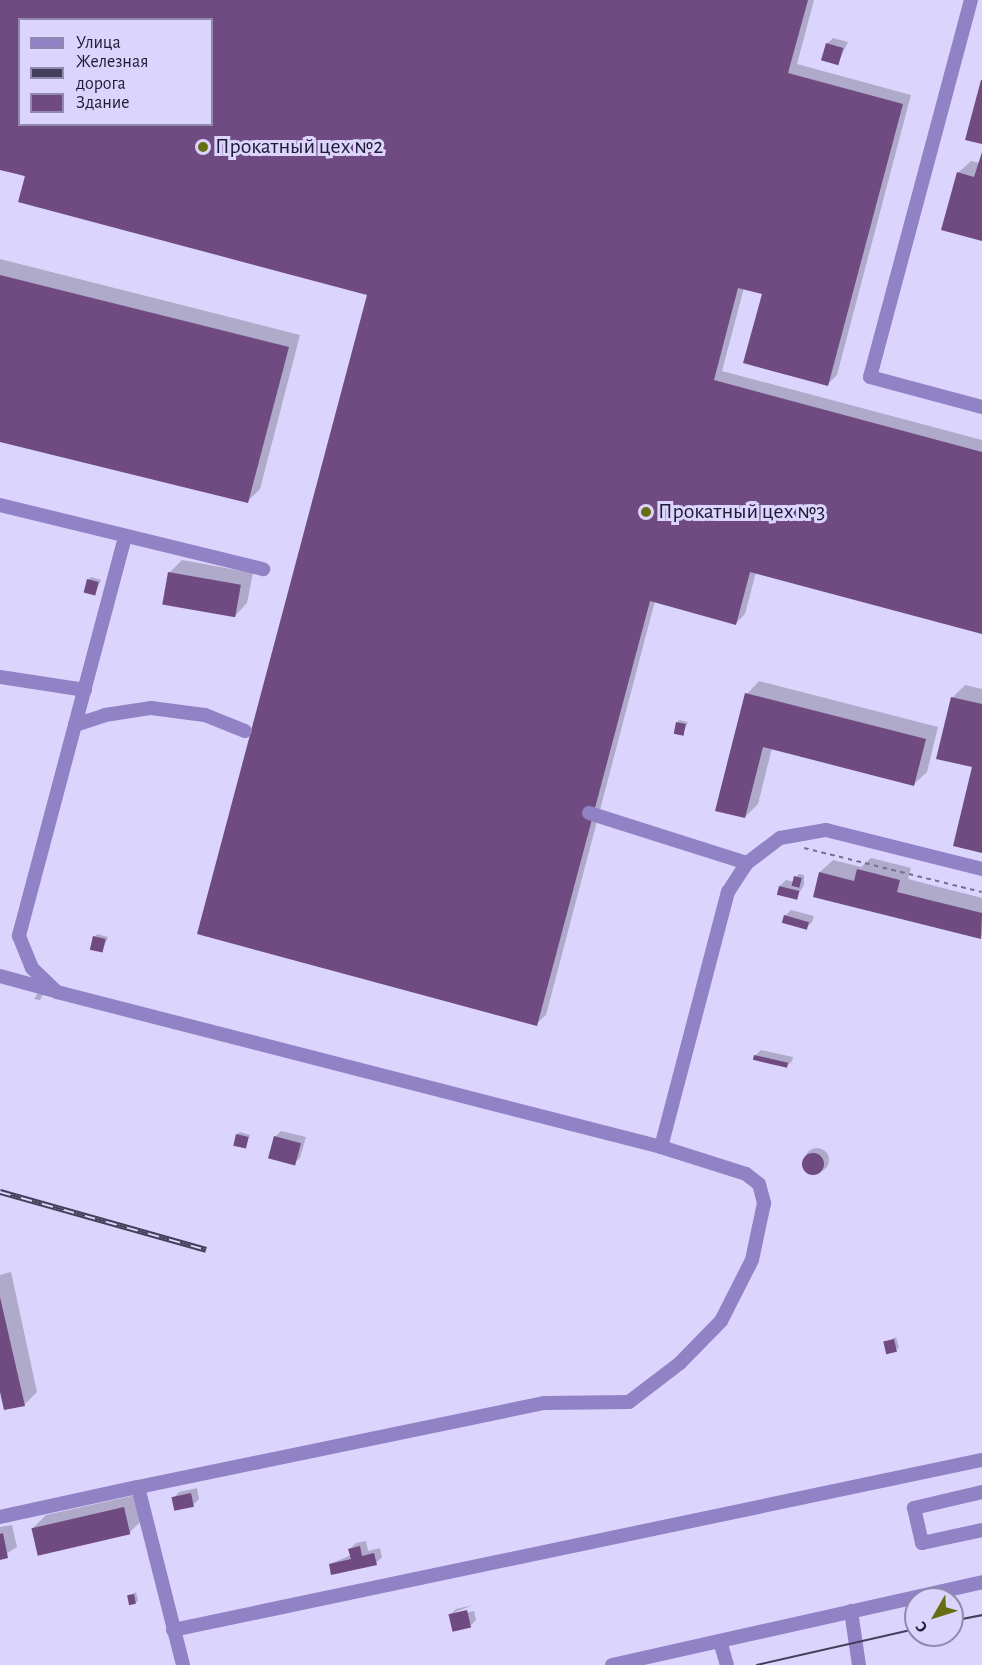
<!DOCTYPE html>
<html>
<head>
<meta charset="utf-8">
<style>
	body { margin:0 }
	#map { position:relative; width:982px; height:1665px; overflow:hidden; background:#dbd4fd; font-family:"Alegreya Sans",sans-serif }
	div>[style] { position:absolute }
	.shadow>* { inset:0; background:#0003 }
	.round { border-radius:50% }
	.building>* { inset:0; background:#6f4b82; transform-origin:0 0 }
	.path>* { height:2px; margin-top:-1px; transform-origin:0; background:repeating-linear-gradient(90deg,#777091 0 4.5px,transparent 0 9px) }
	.minor>* { height:14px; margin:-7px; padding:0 7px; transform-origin:7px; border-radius:7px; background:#9082c4 }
	.tram>* { height:1.5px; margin:-0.75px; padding:0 0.75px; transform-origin:0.75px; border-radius:0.75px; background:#453e5a }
	.rail>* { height:6px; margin-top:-3px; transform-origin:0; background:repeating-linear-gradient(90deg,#dbd4fd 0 11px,#453e5a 0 22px); box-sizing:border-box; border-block:2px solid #453e5a }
	.dots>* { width:16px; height:16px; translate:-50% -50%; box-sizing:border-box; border:3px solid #dbd4fd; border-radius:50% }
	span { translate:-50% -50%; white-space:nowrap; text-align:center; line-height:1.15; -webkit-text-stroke:6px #dbd4fd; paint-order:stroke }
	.poi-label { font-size:22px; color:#201a33 }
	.left { translate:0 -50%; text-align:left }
	.legend { position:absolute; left:18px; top:18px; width:195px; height:108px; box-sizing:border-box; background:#dbd4fd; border:2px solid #908aac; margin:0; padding:8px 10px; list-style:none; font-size:18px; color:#201a33 }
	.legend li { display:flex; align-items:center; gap:12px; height:30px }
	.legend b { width:30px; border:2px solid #908aac }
	.north { position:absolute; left:904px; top:1587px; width:60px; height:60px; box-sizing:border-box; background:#dbd4fd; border:2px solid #908aac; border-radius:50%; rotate:231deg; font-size:16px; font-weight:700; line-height:24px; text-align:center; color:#201a33 }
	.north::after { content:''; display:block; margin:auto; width:21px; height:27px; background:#676d12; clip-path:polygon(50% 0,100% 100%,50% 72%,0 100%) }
</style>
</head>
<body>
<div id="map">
	<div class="shadow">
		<div style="clip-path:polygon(evenodd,0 0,814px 0,797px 64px,911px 95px,837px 375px,828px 384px,763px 293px,744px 288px,722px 371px,982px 440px,982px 632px,756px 572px,745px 614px,736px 623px,655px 601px,546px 1015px,536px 1024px,369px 294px,0 168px,0 0,20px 20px,212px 20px,212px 124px,20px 124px,20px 20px)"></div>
		<div style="clip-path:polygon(833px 38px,848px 42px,838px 63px,827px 44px)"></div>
		<div style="clip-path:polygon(982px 155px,982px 240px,958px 173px,971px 161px,980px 163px)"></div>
		<div style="clip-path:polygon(0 259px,300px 335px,260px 489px,248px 501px,0 440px)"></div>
		<div style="clip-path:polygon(182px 560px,253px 573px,247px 603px,235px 616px,169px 573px)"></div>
		<div style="clip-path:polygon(91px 577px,101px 580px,95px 594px,88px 580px)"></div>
		<div style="clip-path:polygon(759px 681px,938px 727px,927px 772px,914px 784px,772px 748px,758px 804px,745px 817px,747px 694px)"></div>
		<div style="clip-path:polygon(965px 685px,982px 689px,982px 852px,974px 766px,952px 698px)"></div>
		<div style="clip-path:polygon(679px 720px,688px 722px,682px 735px,677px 723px)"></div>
		<div style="clip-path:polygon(871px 858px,911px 868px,908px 879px,982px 898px,982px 936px,815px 896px,820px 872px,833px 860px,861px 867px)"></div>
		<div style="clip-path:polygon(798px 874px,804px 875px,804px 885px,796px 898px,780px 886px,786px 880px,794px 882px)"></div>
		<div style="clip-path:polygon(791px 910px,814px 916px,812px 922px,806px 928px,785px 916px)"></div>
		<div style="clip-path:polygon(97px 934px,108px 937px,102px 951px,95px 937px)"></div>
		<div style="clip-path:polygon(38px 993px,43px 994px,40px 1000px,34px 999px)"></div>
		<div style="clip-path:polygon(761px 1050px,793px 1057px,792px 1061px,786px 1067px,755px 1056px)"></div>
		<div style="clip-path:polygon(281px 1131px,306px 1137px,300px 1158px,294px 1163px,275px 1137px)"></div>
		<div style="clip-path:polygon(240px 1132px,250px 1135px,245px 1147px,237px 1134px)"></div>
		<div class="round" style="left:805px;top:1148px;width:24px;height:24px"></div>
		<div style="clip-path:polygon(11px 1272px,37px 1392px,25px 1404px,5px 1409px,0 1386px,0 1275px)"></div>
		<div style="clip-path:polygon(896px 1337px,899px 1348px,888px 1353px,885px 1343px)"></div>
		<div style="clip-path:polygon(197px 1488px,199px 1499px,193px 1505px,173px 1498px,179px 1492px)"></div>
		<div style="clip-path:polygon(136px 1495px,142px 1520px,129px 1533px,33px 1528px,46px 1515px)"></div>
		<div style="clip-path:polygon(12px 1525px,17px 1547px,0 1558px,0 1527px)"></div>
		<div style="clip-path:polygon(366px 1541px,368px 1551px,380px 1548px,382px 1557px,376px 1563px,330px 1564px,351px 1555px,350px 1549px,356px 1543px)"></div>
		<div style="clip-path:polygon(136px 1592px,138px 1600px,136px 1603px,129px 1596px)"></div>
		<div style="clip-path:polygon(473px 1605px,455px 1612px,455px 1615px,474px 1611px,476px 1620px,470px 1626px,450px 1615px,456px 1609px)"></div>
	</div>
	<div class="building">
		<div style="clip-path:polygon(evenodd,0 0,808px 0,788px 73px,903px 104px,828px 386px,743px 363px,762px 294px,738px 288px,714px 380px,982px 452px,982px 634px,750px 572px,736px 625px,650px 601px,537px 1026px,197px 934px,367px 295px,18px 202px,25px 176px,0 170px,0 0,20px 20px,212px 20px,212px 124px,20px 124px,20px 20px)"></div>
		<div style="left:826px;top:43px;width:18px;height:18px;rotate:16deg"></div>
		<div style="clip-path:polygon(981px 80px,982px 80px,982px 144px,965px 140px)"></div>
		<div style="clip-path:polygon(982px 152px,982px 241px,941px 230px,957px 172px,974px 177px)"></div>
		<div style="clip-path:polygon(0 275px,289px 347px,248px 503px,0 442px)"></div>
		<div style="left:168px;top:572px;width:74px;height:33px;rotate:10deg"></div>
		<div style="left:87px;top:579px;width:12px;height:14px;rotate:14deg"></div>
		<div style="clip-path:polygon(745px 693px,926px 739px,914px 786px,763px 747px,745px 818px,715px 811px)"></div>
		<div style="clip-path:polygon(951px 697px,982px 704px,982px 853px,953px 846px,972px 767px,936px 759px)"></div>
		<div style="left:676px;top:722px;width:10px;height:12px;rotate:11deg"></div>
		<div style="clip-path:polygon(857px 869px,900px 880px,897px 892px,982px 913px,981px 939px,813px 897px,819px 872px,854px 881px)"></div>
		<div style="left:794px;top:876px;width:8px;height:10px;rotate:14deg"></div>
		<div style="left:779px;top:886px;width:21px;height:9px;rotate:14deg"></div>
		<div style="left:784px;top:915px;width:26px;height:8px;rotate:16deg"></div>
		<div style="left:93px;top:936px;width:13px;height:14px;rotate:13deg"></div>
		<div style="left:754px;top:1055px;width:35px;height:5px;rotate:13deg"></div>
		<div style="left:236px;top:1134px;width:13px;height:12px;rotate:13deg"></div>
		<div style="left:274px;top:1136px;width:28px;height:23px;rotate:15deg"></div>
		<div class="round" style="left:802px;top:1153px;width:22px;height:22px"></div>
		<div style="clip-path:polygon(0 1297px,25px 1406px,4px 1410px,0 1392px)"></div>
		<div style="left:894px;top:1339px;width:13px;height:11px;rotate:77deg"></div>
		<div style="left:191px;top:1493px;width:14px;height:20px;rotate:78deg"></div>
		<div style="left:124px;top:1507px;width:28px;height:95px;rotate:77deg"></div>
		<div style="clip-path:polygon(3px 1533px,8px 1558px,0 1560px,0 1534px)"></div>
		<div style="clip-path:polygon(360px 1546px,362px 1556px,374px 1553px,377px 1565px,331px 1575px,329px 1564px,351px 1559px,348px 1549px)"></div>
		<div style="left:134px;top:1594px;width:10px;height:7px;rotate:79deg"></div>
		<div style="left:467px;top:1610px;width:18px;height:19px;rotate:77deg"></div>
	</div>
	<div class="path">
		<div style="left:804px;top:848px;width:183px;rotate:13.9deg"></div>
	</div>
	<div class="minor">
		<div style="left:971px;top:0;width:390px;rotate:105deg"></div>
		<div style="left:870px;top:377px;width:116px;rotate:15deg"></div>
		<div style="left:0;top:505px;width:271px;rotate:13.7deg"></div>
		<div style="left:125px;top:537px;width:413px;rotate:104.9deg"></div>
		<div style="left:19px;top:936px;width:35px;rotate:68deg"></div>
		<div style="left:32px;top:968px;width:35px;rotate:44deg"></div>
		<div style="left:57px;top:992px;width:624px;rotate:14.39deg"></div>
		<div style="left:661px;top:1147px;width:89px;rotate:17.6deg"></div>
		<div style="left:746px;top:1174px;width:16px;rotate:38deg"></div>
		<div style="left:759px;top:1184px;width:20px;rotate:75deg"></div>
		<div style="left:764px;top:1203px;width:58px;rotate:101.9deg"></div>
		<div style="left:752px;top:1260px;width:68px;rotate:116.9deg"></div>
		<div style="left:721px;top:1321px;width:59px;rotate:134.3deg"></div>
		<div style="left:680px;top:1363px;width:64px;rotate:142.6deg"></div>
		<div style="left:629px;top:1402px;width:85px;rotate:179.3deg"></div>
		<div style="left:544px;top:1403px;width:415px;rotate:168.3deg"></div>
		<div style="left:138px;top:1487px;width:184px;rotate:75.8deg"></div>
		<div style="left:0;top:677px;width:86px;rotate:8.7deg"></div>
		<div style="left:75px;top:725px;width:32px;rotate:-18deg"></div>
		<div style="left:105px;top:715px;width:47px;rotate:-8.7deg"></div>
		<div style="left:151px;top:708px;width:54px;rotate:7.4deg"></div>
		<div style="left:205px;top:715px;width:43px;rotate:21.8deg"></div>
		<div style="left:589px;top:813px;width:166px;rotate:17.6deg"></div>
		<div style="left:0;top:976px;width:57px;rotate:15.3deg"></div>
		<div style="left:661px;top:1147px;width:264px;rotate:-75.3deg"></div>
		<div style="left:728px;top:892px;width:35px;rotate:-57deg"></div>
		<div style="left:747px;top:863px;width:41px;rotate:-37.1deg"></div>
		<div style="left:780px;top:838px;width:47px;rotate:-9.9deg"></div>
		<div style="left:826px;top:830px;width:161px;rotate:14deg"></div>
		<div style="left:982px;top:1492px;width:70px;rotate:166.8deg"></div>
		<div style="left:914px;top:1508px;width:36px;rotate:77deg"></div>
		<div style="left:922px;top:1543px;width:61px;rotate:-12.2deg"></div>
		<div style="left:0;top:1517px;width:141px;rotate:-12.3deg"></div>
		<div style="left:851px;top:1611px;width:55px;rotate:81.6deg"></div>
		<div style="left:173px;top:1630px;width:827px;rotate:-11.87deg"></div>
		<div style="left:720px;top:1641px;width:25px;rotate:74deg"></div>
		<div style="left:612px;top:1665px;width:379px;rotate:-12.6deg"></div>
	</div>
	<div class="tram">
		<div style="left:952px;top:1621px;width:31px;rotate:-11deg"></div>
		<div style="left:757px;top:1665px;width:163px;rotate:-12.8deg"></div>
	</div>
	<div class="rail">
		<div style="left:0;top:1192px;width:214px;rotate:15.7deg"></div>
	</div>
	<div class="dots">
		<div style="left:203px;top:147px;background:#676d12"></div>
		<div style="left:646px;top:512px;background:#676d12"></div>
	</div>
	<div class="poi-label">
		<span class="left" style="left:215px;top:147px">Прокатный цех №2</span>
		<span class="left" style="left:658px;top:512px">Прокатный цех №3</span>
	</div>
	<ul class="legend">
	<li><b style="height:8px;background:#9082c4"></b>Улица</li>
	<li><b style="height:8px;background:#453e5a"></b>Железная дорога</li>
	<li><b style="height:16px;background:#6f4b82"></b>Здание</li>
	</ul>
	<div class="north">С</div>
</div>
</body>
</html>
